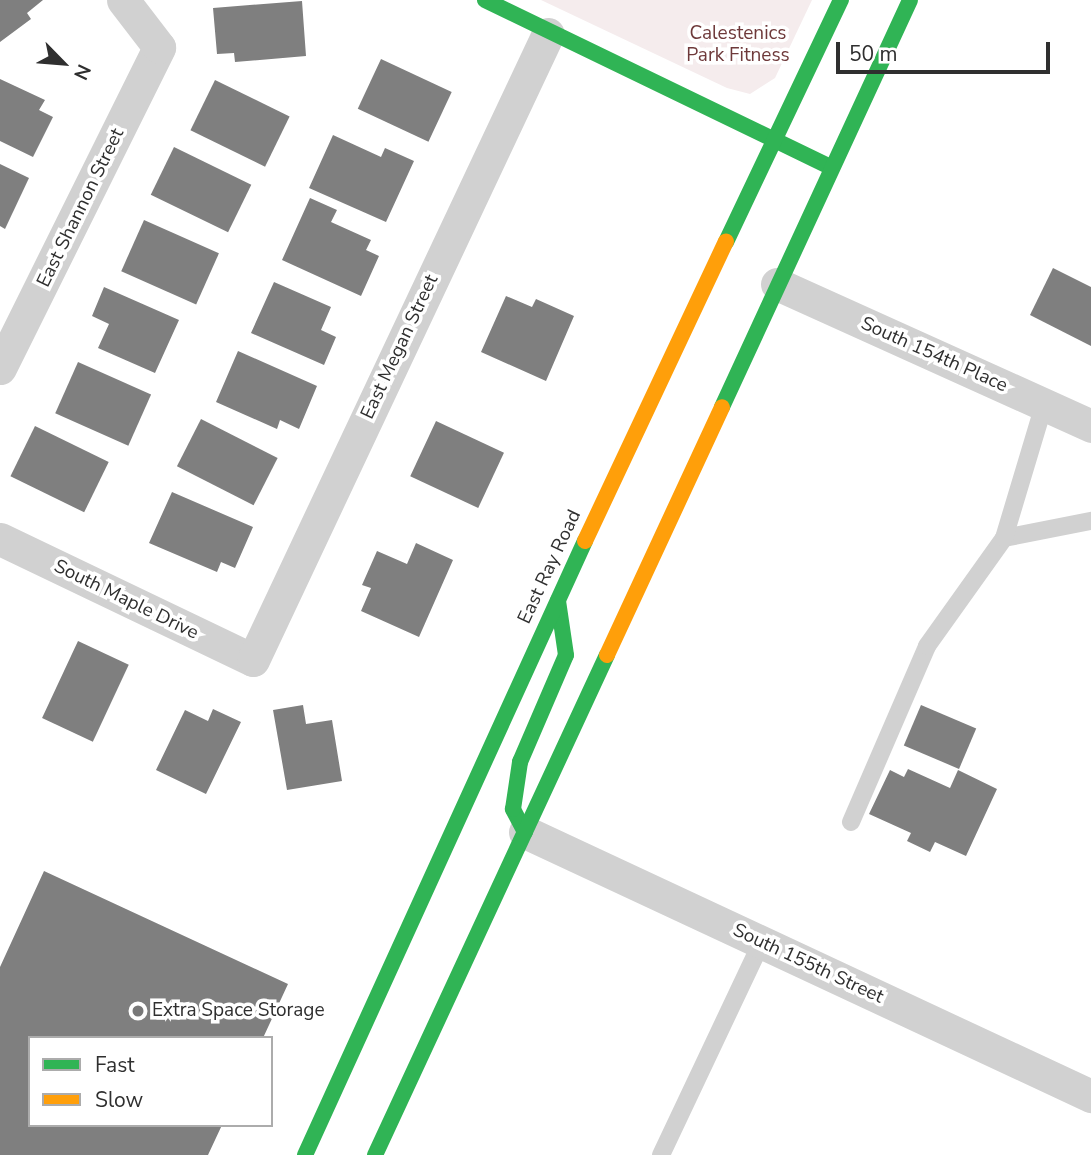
<!DOCTYPE html>
<html>
<head>
<meta charset="utf-8">
<style>
	body { margin:0 }
	#map { position:relative; width:1091px; height:1155px; overflow:hidden; background:#fff; font-family:"Nunito Sans",sans-serif }
	div>[style] { position:absolute }
	.green>* { inset:0; background:#f5eced }
	.building>* { inset:0; background:#7f7f7f; transform-origin:0 0 }
	.lane>* { height:18px; margin:-9px; padding:0 9px; transform-origin:9px; border-radius:9px; background:#d1d1d1 }
	.street>* { height:33px; margin:-16.5px; padding:0 16.5px; transform-origin:16.5px; border-radius:16.5px; background:#d1d1d1 }
	.fast>* { height:16px; margin:-8px; padding:0 8px; transform-origin:8px; border-radius:8px; background:#30b455 }
	.slow>* { height:16px; margin:-8px; padding:0 8px; transform-origin:8px; border-radius:8px; background:#ff9f0a }
	.dots>* { width:19px; height:19px; translate:-50% -50%; box-sizing:border-box; border:4px solid #fff; border-radius:50% }
	span { translate:-50% -50%; white-space:nowrap; text-align:center; line-height:1.15; -webkit-text-stroke:7px #fff; paint-order:stroke }
	.park-label { font-size:19px; color:#6e393a }
	.street-label { font-size:19px; color:#2f2f2f }
	.poi-label { font-size:19px; color:#2f2f2f }
	.left { translate:0 -50%; text-align:left }
	.legend { position:absolute; left:28px; top:1036px; width:245px; height:91px; box-sizing:border-box; background:#fff; border:2px solid #acacac; margin:0; padding:9px 12px; list-style:none; font-size:21px; color:#2f2f2f }
	.legend li { display:flex; align-items:center; gap:14px; height:35px }
	.legend b { width:35px; border:2px solid #acacac }
	.north { position:absolute; left:28px; top:28px; width:70px; height:70px; -webkit-text-stroke:5px #fff; paint-order:stroke; rotate:115deg; font-size:19px; font-weight:700; line-height:28px; text-align:center; color:#2f2f2f }
	.north::after { content:''; display:block; margin:auto; width:24px; height:32px; background:#2f2f2f; clip-path:polygon(50% 0,100% 100%,50% 72%,0 100%) }
	.scale { position:absolute; left:836px; top:42px; width:214px; height:32px; box-sizing:border-box; border:4px solid #2f2f2f; border-top:0; padding-left:9px; font-size:21px; line-height:24px; white-space:nowrap; color:#2f2f2f; -webkit-text-stroke:5px #fff; paint-order:stroke }
</style>
</head>
<body>
<div id="map">
	<div class="green">
		<div style="clip-path:polygon(541px 0,812px 0,775px 78px,750px 94px,727px 88px)"></div>
	</div>
	<div class="building">
		<div style="clip-path:polygon(0 0,43px 0,27px 13px,31px 19px,0 42px)"></div>
		<div style="clip-path:polygon(302px 1px,306px 56px,235px 62px,234px 53px,217px 54px,213px 8px)"></div>
		<div style="left:381px;top:59px;width:78px;height:55px;rotate:25deg"></div>
		<div style="clip-path:polygon(0 79px,45px 100px,39px 110px,53px 117px,33px 157px,0 141px)"></div>
		<div style="left:215px;top:80px;width:83px;height:56px;rotate:26deg"></div>
		<div style="clip-path:polygon(333px 135px,381px 157px,385px 148px,414px 161px,386px 222px,309px 188px)"></div>
		<div style="left:174px;top:147px;width:86px;height:53px;rotate:26deg"></div>
		<div style="clip-path:polygon(0 164px,29px 178px,5px 229px,0 226px)"></div>
		<div style="clip-path:polygon(310px 198px,337px 210px,331px 222px,371px 240px,366px 250px,379px 256px,361px 296px,282px 260px)"></div>
		<div style="left:144px;top:220px;width:82px;height:56px;rotate:24deg"></div>
		<div style="clip-path:polygon(1053px 268px,1091px 287px,1091px 346px,1030px 315px)"></div>
		<div style="clip-path:polygon(274px 282px,331px 307px,321px 330px,336px 337px,324px 365px,251px 333px)"></div>
		<div style="clip-path:polygon(104px 287px,179px 320px,155px 373px,98px 348px,109px 324px,92px 316px)"></div>
		<div style="clip-path:polygon(506px 296px,532px 307px,536px 299px,574px 316px,546px 381px,481px 352px)"></div>
		<div style="clip-path:polygon(238px 351px,317px 386px,299px 429px,280px 420px,277px 429px,216px 402px)"></div>
		<div style="left:78px;top:362px;width:80px;height:56px;rotate:24deg"></div>
		<div style="left:201px;top:419px;width:86px;height:53px;rotate:27deg"></div>
		<div style="left:436px;top:421px;width:75px;height:61px;rotate:25deg"></div>
		<div style="left:35px;top:426px;width:82px;height:56px;rotate:26deg"></div>
		<div style="clip-path:polygon(172px 492px,253px 527px,235px 568px,221px 562px,217px 572px,149px 543px)"></div>
		<div style="clip-path:polygon(416px 543px,453px 560px,419px 637px,361px 611px,371px 588px,362px 585px,377px 551px,407px 564px)"></div>
		<div style="left:78px;top:641px;width:56px;height:85px;rotate:25deg"></div>
		<div style="clip-path:polygon(303px 705px,306px 724px,332px 720px,342px 781px,287px 790px,273px 710px)"></div>
		<div style="left:921px;top:705px;width:60px;height:44px;rotate:23deg"></div>
		<div style="clip-path:polygon(213px 709px,241px 722px,206px 794px,156px 770px,185px 710px,208px 721px)"></div>
		<div style="clip-path:polygon(908px 769px,950px 788px,958px 770px,997px 789px,966px 856px,935px 842px,930px 852px,907px 841px,911px 833px,869px 814px,890px 770px,904px 777px)"></div>
		<div style="clip-path:polygon(44px 871px,288px 984px,263px 1038px,30px 1038px,30px 1125px,222px 1125px,208px 1155px,0 1155px,0 967px)"></div>
	</div>
	<div class="lane">
		<div style="left:1004px;top:538px;width:89px;rotate:-11.1deg"></div>
		<div style="left:851px;top:822px;width:192px;rotate:-66.6deg"></div>
		<div style="left:927px;top:646px;width:133px;rotate:-54.5deg"></div>
		<div style="left:1004px;top:538px;width:139px;rotate:-73.3deg"></div>
		<div style="left:661px;top:1155px;width:234px;rotate:-64.7deg"></div>
	</div>
	<div class="street">
		<div style="left:777px;top:284px;width:345px;rotate:24.3deg"></div>
		<div style="left:0;top:368px;width:358px;rotate:-63.6deg"></div>
		<div style="left:159px;top:47px;width:59px;rotate:-127.5deg"></div>
		<div style="left:0;top:539px;width:280px;rotate:25.6deg"></div>
		<div style="left:253px;top:660px;width:692px;rotate:-64.77deg"></div>
		<div style="left:525px;top:832px;width:625px;rotate:25.01deg"></div>
	</div>
	<div class="fast">
		<div style="left:485px;top:0;width:383px;rotate:25.8deg"></div>
		<div style="left:726px;top:242px;width:268px;rotate:-64.6deg"></div>
		<div style="left:722px;top:407px;width:448px;rotate:-65.2deg"></div>
		<div style="left:525px;top:832px;width:26px;rotate:-118deg"></div>
		<div style="left:513px;top:809px;width:48px;rotate:-81.5deg"></div>
		<div style="left:520px;top:762px;width:116px;rotate:-66.7deg"></div>
		<div style="left:566px;top:655px;width:55px;rotate:-98.4deg"></div>
		<div style="left:305px;top:1155px;width:675px;rotate:-65.49deg"></div>
		<div style="left:375px;top:1155px;width:551px;rotate:-65.11deg"></div>
	</div>
	<div class="slow">
		<div style="left:585px;top:541px;width:331px;rotate:-64.8deg"></div>
		<div style="left:607px;top:655px;width:273px;rotate:-65.1deg"></div>
	</div>
	<div class="dots">
		<div style="left:138px;top:1011px;background:#787878"></div>
	</div>
	<div class="park-label">
		<span style="left:738px;top:45px">Calestenics<br>Park Fitness</span>
	</div>
	<div class="street-label">
		<span style="left:81px;top:208px;rotate:-64deg">East Shannon Street</span>
		<span style="left:400px;top:347px;rotate:-65deg">East Megan Street</span>
		<span style="left:934px;top:355px;rotate:24deg">South 154th Place</span>
		<span style="left:550px;top:567px;rotate:-65deg">East Ray Road</span>
		<span style="left:126px;top:600px;rotate:26deg">South Maple Drive</span>
		<span style="left:808px;top:964px;rotate:25deg">South 155th Street</span>
	</div>
	<div class="poi-label">
		<span class="left" style="left:152px;top:1011px">Extra Space Storage</span>
	</div>
	<ul class="legend">
	<li><b style="height:9px;background:#30b455"></b>Fast</li>
	<li><b style="height:9px;background:#ff9f0a"></b>Slow</li>
	</ul>
	<div class="north">N</div>
	<div class="scale">50 m</div>
</div>
</body>
</html>
